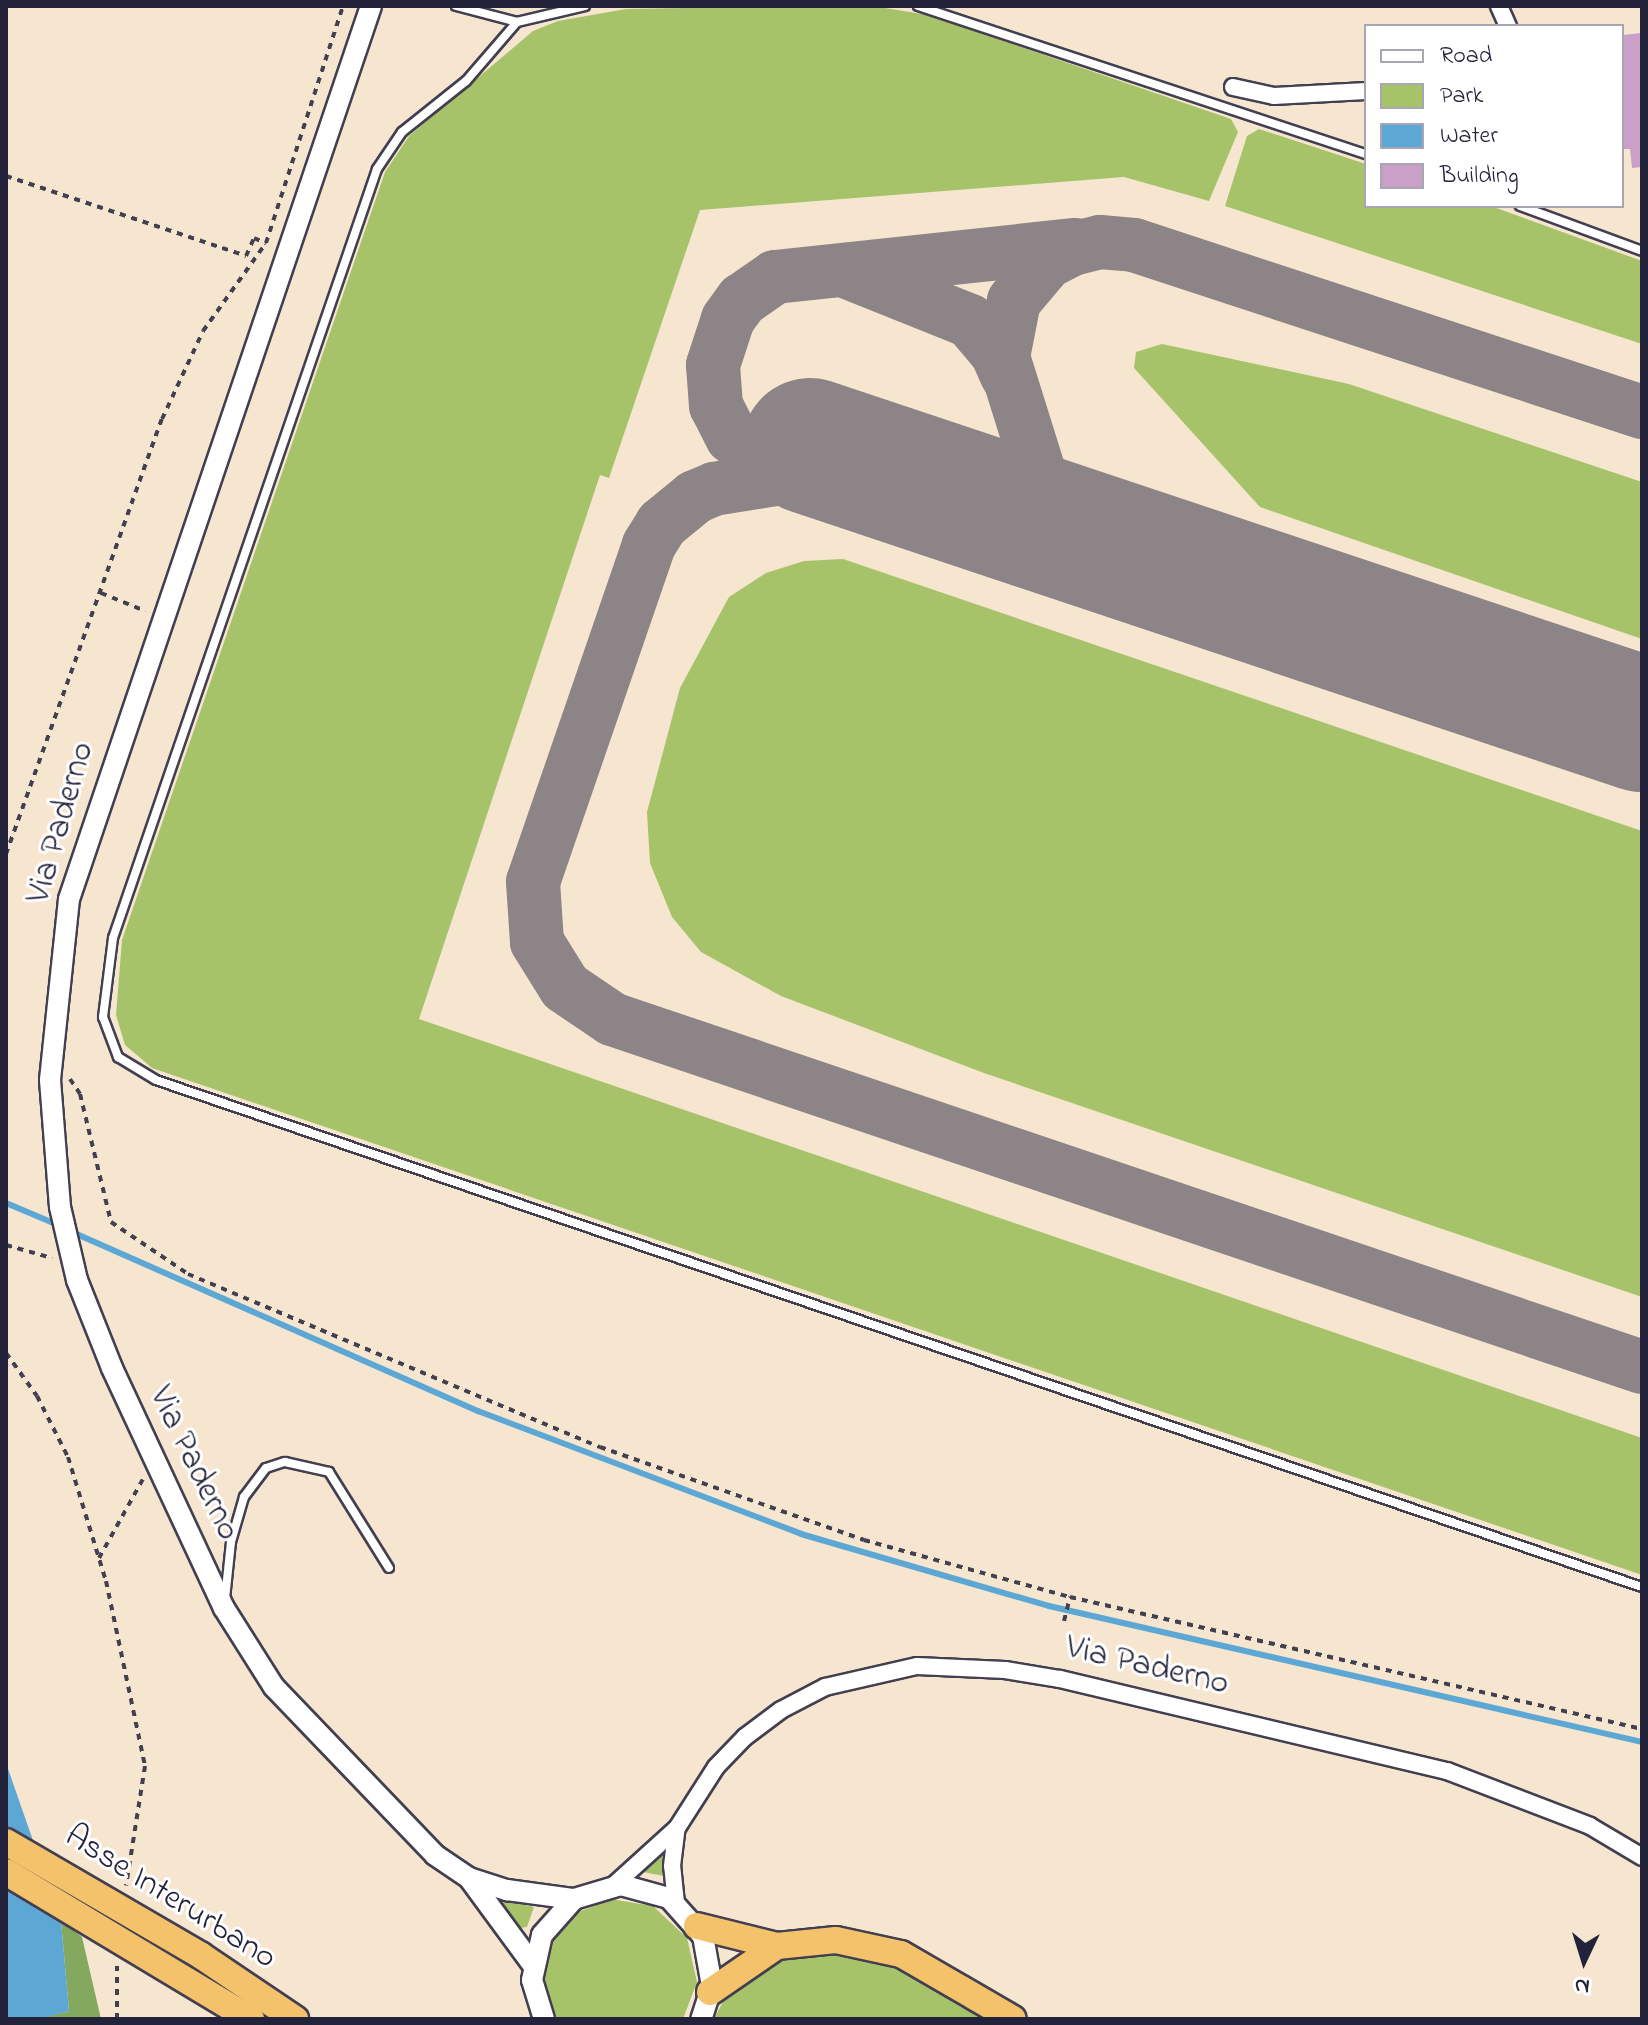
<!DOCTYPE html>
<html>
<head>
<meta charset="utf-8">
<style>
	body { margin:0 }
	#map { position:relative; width:1648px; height:2025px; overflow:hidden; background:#f6e6d0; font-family:"Indie Flower",sans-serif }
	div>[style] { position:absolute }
	.green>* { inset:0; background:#a6c36a }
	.forest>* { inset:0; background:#84a95e }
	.water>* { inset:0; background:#5da7d5 }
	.stream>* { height:6px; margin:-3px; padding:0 3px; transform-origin:3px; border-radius:3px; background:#5da7d5 }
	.taxiway>* { height:54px; margin:-27px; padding:0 27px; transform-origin:27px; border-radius:27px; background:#8c8486 }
	.runway>* { height:136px; margin:-68px; padding:0 68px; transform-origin:68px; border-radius:68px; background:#8c8486 }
	.building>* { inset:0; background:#cba0c8 }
	.path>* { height:4px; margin-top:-2px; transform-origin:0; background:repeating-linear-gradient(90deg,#423f51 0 6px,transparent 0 12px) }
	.roads { filter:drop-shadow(2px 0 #423f51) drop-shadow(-2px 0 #423f51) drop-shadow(0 2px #423f51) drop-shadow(0 -2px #423f51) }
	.service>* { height:8px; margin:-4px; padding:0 4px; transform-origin:4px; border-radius:4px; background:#fff }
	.minor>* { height:16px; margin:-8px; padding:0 8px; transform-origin:8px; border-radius:8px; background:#fff }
	.tertiary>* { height:20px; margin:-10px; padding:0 10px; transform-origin:10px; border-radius:10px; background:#fff }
	.trunk>* { height:26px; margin:-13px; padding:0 13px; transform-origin:13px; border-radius:13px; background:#f3c26a }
	.bridges { filter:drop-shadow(2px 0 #423f51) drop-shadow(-2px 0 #423f51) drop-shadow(0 2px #423f51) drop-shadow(0 -2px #423f51) }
	.trunk-bridge>* { height:26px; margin:-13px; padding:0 13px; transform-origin:13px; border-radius:13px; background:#f3c26a }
	span { translate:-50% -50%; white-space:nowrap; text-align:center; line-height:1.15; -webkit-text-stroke:6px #fff; paint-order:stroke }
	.street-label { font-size:34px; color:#22223b }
	.frame { position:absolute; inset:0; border:8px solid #22223b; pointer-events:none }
	.legend { position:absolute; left:1364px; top:24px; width:260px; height:184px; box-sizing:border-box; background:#fff; border:2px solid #a7a7b1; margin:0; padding:10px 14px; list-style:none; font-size:24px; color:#22223b }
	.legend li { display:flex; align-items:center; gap:16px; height:40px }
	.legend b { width:40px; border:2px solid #a7a7b1 }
	.north { position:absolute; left:1544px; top:1921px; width:80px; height:80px; -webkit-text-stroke:6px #fff; paint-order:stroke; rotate:184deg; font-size:22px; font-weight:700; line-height:32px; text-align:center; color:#22223b }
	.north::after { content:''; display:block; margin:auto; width:28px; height:36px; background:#22223b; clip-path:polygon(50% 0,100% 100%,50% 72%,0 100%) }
</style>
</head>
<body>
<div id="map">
	<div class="green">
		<div style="clip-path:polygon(683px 8px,885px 8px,928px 15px,1231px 119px,1238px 132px,1209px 201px,1124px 177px,700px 210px,609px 478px,600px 475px,419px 1019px,1642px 1438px,1642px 1575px,152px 1068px,125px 1045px,116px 1015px,122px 940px,385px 172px,409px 136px,533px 31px,558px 21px,626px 9px)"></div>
		<div style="clip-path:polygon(1259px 129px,1366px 164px,1366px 206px,1491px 206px,1642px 261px,1642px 344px,1225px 206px,1247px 136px)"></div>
		<div style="clip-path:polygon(1162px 344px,1349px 384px,1642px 482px,1642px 639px,1260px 507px,1134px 368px,1136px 352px)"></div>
		<div style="clip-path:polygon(843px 559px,1642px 831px,1642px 1297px,984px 1073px,781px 996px,701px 952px,672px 917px,650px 863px,647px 812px,680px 688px,729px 597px,766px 573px,804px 561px)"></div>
		<div style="clip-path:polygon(662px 1848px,667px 1850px,664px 1876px,643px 1872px)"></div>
		<div style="clip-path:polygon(611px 1899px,653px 1906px,687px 1938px,697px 1982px,683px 2019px,556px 2019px,550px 2010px,542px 1979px,553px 1937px,571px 1915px)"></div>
		<div style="clip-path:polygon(506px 1900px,534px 1907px,527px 1927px,521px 1928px,503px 1904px)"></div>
		<div style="clip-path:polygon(794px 1954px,842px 1954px,903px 1965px,997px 2019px,714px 2019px,729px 1990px,749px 1974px)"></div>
	</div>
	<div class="forest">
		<div style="clip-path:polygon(61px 1921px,82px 1937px,101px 2019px,40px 2018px,69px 2011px)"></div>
	</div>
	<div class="water">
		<div style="clip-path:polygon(6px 1763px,61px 1921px,69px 2011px,40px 2019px,6px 2019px)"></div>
	</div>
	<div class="stream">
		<div style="left:6px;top:1203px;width:56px;rotate:22.9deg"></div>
		<div style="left:72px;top:1232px;width:444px;rotate:23.8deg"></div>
		<div style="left:478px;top:1411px;width:346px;rotate:20.8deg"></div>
		<div style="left:801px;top:1534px;width:258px;rotate:16.2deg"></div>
		<div style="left:1049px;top:1606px;width:608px;rotate:12.92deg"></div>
	</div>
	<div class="taxiway">
		<div style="left:850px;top:273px;width:129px;rotate:21.8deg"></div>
		<div style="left:970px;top:321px;width:42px;rotate:49.8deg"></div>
		<div style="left:997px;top:353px;width:24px;rotate:66deg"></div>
		<div style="left:801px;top:475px;width:88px;rotate:170.9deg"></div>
		<div style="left:714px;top:489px;width:21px;rotate:157deg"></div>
		<div style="left:695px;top:497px;width:43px;rotate:140.7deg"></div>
		<div style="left:662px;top:524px;width:25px;rotate:122deg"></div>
		<div style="left:649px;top:545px;width:356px;rotate:109deg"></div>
		<div style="left:533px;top:882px;width:60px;rotate:86.2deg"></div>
		<div style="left:537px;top:942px;width:53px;rotate:58.1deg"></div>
		<div style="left:565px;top:987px;width:57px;rotate:34.2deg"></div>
		<div style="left:612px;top:1019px;width:1087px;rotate:18.67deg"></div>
		<div style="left:1045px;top:535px;width:194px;rotate:-161deg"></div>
		<div style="left:862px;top:472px;width:61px;rotate:177.2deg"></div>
		<div style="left:801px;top:475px;width:28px;rotate:-165deg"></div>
		<div style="left:774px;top:468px;width:52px;rotate:-143.6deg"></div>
		<div style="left:732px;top:437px;width:35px;rotate:-117deg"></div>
		<div style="left:716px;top:406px;width:41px;rotate:-94.2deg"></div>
		<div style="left:713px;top:365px;width:48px;rotate:-71.9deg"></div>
		<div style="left:728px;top:319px;width:24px;rotate:-54deg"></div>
		<div style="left:742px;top:300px;width:40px;rotate:-34.9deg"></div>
		<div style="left:775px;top:277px;width:302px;rotate:-6.1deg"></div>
		<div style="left:1103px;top:540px;width:60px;rotate:-141.8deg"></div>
		<div style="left:1056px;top:503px;width:32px;rotate:-120deg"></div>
		<div style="left:1040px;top:475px;width:124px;rotate:-107.4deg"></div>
		<div style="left:1003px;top:357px;width:57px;rotate:-78.9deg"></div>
		<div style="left:1014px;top:301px;width:51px;rotate:-49.8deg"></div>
		<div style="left:1047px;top:262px;width:28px;rotate:-27deg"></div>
		<div style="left:1072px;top:249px;width:29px;rotate:-14deg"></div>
		<div style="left:1100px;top:242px;width:34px;rotate:5deg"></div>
		<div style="left:1134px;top:245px;width:535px;rotate:18.2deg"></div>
	</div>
	<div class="runway">
		<div style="left:810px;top:446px;width:877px;rotate:18.48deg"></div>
	</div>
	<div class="building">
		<div style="clip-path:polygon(1642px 33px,1642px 167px,1632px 168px,1630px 149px,1622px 149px,1622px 35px)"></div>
	</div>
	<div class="path">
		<div style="left:6px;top:176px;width:253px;rotate:18.4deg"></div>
		<div style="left:246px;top:256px;width:20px;rotate:-66deg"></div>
		<div style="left:254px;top:238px;width:13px;rotate:23deg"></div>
		<div style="left:101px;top:593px;width:48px;rotate:22.2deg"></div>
		<div style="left:6px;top:854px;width:462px;rotate:-70.3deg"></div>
		<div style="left:162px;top:419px;width:97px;rotate:-65deg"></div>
		<div style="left:203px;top:331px;width:108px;rotate:-54.4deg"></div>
		<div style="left:266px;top:243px;width:249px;rotate:-72deg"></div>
		<div style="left:70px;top:1079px;width:18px;rotate:56deg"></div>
		<div style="left:80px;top:1094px;width:132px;rotate:76.4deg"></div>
		<div style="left:111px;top:1222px;width:93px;rotate:34deg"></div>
		<div style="left:188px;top:1274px;width:447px;rotate:22.8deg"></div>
		<div style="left:600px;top:1447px;width:280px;rotate:19.4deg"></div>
		<div style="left:864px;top:1540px;width:214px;rotate:15.5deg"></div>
		<div style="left:1070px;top:1597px;width:587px;rotate:12.99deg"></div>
		<div style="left:6px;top:1245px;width:48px;rotate:15.8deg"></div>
		<div style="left:6px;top:1353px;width:53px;rotate:54.2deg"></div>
		<div style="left:37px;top:1396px;width:68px;rotate:63.1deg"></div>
		<div style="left:68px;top:1457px;width:130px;rotate:73deg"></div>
		<div style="left:106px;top:1581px;width:189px;rotate:78.1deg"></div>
		<div style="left:145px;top:1766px;width:121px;rotate:99deg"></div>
		<div style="left:99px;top:1558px;width:90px;rotate:-60.9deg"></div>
		<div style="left:1064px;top:1621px;width:25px;rotate:-76deg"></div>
		<div style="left:117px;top:2019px;width:53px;rotate:-90deg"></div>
	</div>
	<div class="roads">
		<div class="service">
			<div style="left:456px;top:6px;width:63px;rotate:14.7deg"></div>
			<div style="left:585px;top:6px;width:70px;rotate:166.8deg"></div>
			<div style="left:517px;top:22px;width:78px;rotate:130.8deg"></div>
			<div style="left:466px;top:81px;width:82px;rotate:141.4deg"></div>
			<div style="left:402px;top:132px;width:45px;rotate:124deg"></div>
			<div style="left:377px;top:169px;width:813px;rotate:108.95deg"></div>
			<div style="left:113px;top:938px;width:80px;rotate:97.2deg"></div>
			<div style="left:103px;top:1017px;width:43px;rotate:69.4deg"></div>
			<div style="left:118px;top:1057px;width:44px;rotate:31.2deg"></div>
			<div style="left:156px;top:1080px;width:1570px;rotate:18.84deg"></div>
			<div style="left:918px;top:6px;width:472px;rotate:18.3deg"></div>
			<div style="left:1520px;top:206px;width:130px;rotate:20.2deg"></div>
			<div style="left:225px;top:1599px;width:57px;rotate:-84deg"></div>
			<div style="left:231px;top:1542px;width:47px;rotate:-73.9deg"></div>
			<div style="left:244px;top:1497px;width:36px;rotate:-53deg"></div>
			<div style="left:266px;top:1468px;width:20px;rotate:-18deg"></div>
			<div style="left:285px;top:1462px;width:45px;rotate:12.8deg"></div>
			<div style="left:329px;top:1472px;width:113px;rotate:58deg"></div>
		</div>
		<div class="minor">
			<div style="left:1499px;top:6px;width:22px;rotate:66deg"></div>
			<div style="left:1233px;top:87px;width:42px;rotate:12.4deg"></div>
			<div style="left:1274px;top:96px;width:92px;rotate:-3.1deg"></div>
			<div style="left:613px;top:1886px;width:86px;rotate:-42.2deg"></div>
			<div style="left:677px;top:1828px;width:72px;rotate:-57.4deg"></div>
			<div style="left:716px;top:1767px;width:42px;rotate:-46deg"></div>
			<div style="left:745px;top:1737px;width:45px;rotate:-36.9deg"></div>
			<div style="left:781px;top:1710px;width:50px;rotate:-27.6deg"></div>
			<div style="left:825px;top:1687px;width:94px;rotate:-12.9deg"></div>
			<div style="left:917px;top:1666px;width:88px;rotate:2.6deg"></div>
			<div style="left:1005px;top:1670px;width:56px;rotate:9.3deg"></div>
			<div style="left:1060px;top:1679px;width:398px;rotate:13.4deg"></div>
			<div style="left:1447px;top:1771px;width:153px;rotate:21deg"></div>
			<div style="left:1590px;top:1826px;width:61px;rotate:30.8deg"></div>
			<div style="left:676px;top:1903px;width:37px;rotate:-96deg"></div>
			<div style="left:672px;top:1866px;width:38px;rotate:-83deg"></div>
		</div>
		<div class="tertiary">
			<div style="left:371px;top:6px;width:943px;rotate:108.68deg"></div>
			<div style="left:69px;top:899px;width:182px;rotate:96deg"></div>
			<div style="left:50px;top:1080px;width:127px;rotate:85.5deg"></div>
			<div style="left:60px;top:1207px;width:75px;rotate:76.9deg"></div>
			<div style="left:77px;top:1280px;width:95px;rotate:68.3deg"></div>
			<div style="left:112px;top:1368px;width:265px;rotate:65deg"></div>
			<div style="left:224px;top:1608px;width:93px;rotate:57.7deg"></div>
			<div style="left:274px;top:1687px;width:233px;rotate:46.2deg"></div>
			<div style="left:435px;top:1855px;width:41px;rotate:34.1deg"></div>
			<div style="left:469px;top:1878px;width:40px;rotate:18deg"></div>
			<div style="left:507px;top:1890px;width:68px;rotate:7.7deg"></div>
			<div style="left:469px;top:1878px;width:108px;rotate:53.7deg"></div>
			<div style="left:544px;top:2019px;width:41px;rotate:-107.1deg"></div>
			<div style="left:532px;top:1980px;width:46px;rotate:-77.5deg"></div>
			<div style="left:542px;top:1935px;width:48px;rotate:-48.4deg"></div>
			<div style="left:574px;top:1899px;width:49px;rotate:-16.6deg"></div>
			<div style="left:621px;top:1885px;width:50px;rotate:15.2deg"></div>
			<div style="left:669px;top:1898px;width:51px;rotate:48.2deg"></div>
			<div style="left:703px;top:1936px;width:51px;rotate:79.8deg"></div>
			<div style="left:712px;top:1986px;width:35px;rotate:108deg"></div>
		</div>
		<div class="trunk">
			<div style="left:697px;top:1926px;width:82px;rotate:14deg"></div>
			<div style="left:710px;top:1992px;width:81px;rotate:-34.5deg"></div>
			<div style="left:777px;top:1946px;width:59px;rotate:-5.8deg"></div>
			<div style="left:836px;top:1940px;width:66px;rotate:12.2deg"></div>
			<div style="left:901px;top:1954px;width:129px;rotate:30.1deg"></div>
		</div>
	</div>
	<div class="bridges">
		<div class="trunk-bridge">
			<div style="left:6px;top:1842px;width:225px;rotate:30.2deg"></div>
			<div style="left:200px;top:1955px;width:115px;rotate:34deg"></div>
			<div style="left:6px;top:1872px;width:286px;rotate:31deg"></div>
		</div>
	</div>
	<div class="street-label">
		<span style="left:62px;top:823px;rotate:-74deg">Via Paderno</span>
		<span style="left:193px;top:1464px;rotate:64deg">Via Paderno</span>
		<span style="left:1147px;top:1667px;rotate:13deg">Via Paderno</span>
		<span style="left:170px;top:1898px;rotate:32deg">Asse Interurbano</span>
	</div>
	<div class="frame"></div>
	<ul class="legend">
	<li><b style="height:10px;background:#fff"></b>Road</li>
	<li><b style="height:22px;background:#a6c36a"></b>Park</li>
	<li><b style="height:22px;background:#5da7d5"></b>Water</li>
	<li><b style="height:22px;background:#cba0c8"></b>Building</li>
	</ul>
	<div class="north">N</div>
</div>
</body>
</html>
